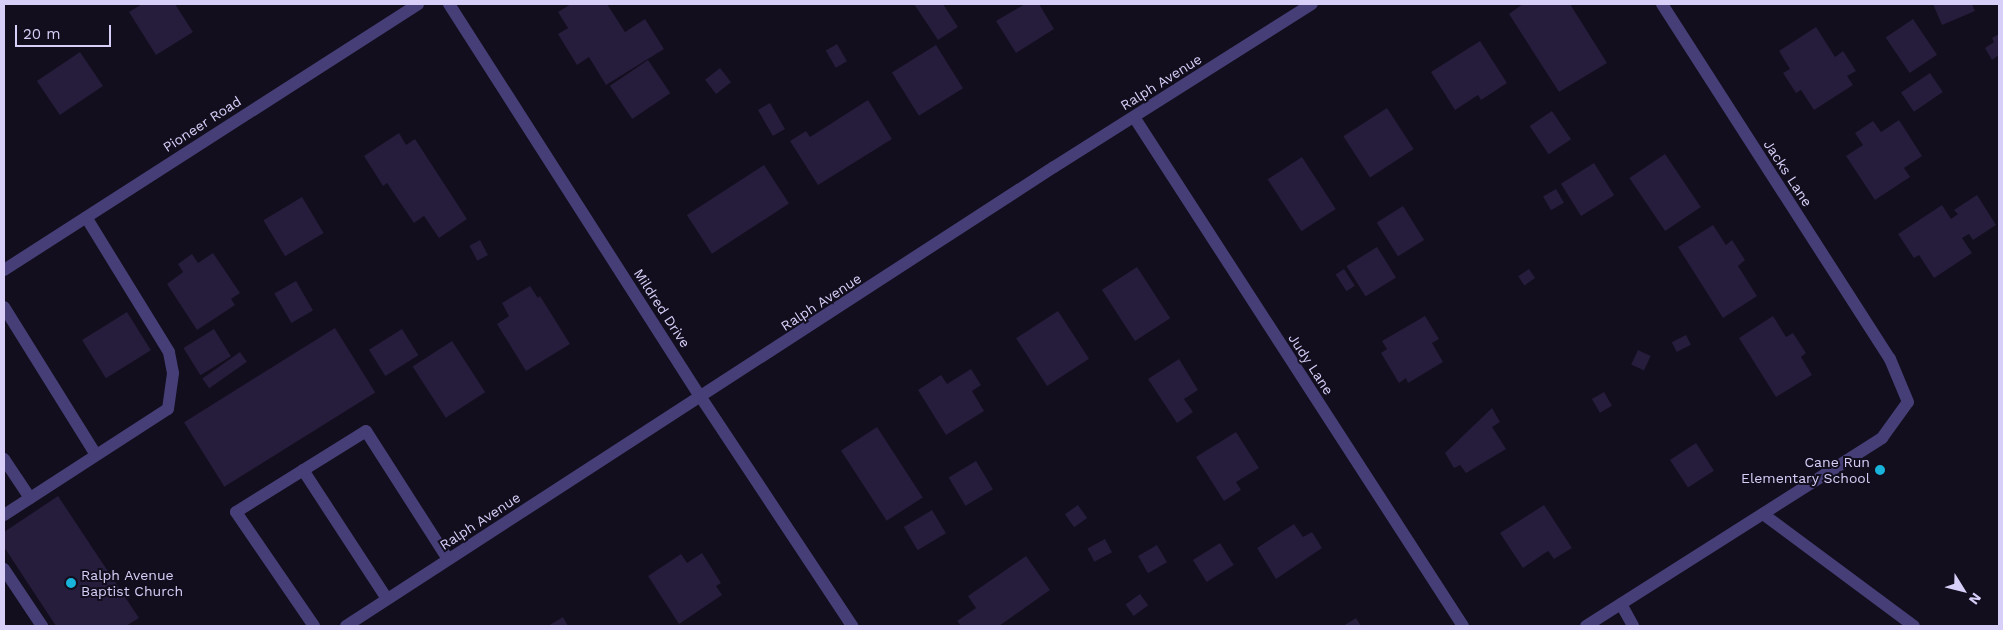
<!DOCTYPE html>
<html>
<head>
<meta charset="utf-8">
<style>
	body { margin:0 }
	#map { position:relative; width:2003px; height:630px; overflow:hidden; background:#120e1d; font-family:"Work Sans",sans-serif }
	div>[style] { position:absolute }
	.building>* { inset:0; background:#261c3b; transform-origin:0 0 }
	.service>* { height:12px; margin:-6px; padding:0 6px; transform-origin:6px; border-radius:6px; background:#463e76 }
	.minor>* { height:12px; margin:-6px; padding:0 6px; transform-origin:6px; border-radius:6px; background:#463e76 }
	.tertiary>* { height:12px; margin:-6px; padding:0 6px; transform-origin:6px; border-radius:6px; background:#463e76 }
	.dots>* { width:14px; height:14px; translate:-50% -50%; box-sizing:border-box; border:2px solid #120e1d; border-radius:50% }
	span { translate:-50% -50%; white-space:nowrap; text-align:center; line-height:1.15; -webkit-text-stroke:4px #120e1d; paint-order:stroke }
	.street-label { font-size:14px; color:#d8cff9 }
	.poi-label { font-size:14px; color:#d8cff9 }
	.right { translate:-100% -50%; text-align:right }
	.left { translate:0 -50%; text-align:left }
	.frame { position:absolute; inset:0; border:5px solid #d8cff9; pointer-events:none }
	.north { position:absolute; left:1938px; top:565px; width:50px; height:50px; -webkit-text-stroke:4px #120e1d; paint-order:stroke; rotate:126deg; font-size:14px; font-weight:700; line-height:20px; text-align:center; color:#d8cff9 }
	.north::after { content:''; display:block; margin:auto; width:18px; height:22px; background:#d8cff9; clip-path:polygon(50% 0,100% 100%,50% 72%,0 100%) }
	.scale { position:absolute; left:15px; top:25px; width:96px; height:22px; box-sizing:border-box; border:2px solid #d8cff9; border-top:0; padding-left:6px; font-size:15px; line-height:18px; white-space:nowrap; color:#d8cff9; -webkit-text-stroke:4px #120e1d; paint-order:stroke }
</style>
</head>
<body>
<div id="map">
	<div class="building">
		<div style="clip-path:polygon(142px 4px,175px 4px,193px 32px,156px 55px,129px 12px)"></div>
		<div style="clip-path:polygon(571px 4px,607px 4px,625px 32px,645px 19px,664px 49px,606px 85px,589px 57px,577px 65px,558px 34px,568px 28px,558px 12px)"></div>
		<div style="clip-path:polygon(914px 4px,943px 4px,958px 27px,938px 40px)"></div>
		<div style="clip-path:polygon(1025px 4px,1039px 4px,1054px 29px,1016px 53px,996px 21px)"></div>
		<div style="clip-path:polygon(1523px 4px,1570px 4px,1607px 63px,1559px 92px,1509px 14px)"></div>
		<div style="clip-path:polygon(1933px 4px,1972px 4px,1975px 11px,1942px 25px)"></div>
		<div style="left:1913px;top:19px;width:43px;height:33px;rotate:56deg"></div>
		<div style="clip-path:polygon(1816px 27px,1835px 57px,1843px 51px,1856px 71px,1847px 76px,1853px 85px,1814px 110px,1801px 90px,1796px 93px,1783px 73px,1790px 69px,1779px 51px)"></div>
		<div style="clip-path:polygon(1999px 34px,1999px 55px,1992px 60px,1985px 48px,1994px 42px,1992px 38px)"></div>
		<div style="clip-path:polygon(1480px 41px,1507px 83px,1481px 100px,1478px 95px,1455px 110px,1431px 72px)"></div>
		<div style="left:837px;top:44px;width:20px;height:13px;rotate:60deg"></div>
		<div style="left:936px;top:45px;width:51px;height:52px;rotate:58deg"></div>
		<div style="left:80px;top:52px;width:41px;height:52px;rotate:56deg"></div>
		<div style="left:648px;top:60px;width:40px;height:46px;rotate:56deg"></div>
		<div style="left:720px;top:68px;width:18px;height:19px;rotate:52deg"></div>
		<div style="left:1930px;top:73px;width:23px;height:35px;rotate:56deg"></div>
		<div style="clip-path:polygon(868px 100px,892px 139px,818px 185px,790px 141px,806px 131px,810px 137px)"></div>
		<div style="left:770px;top:103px;width:30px;height:14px;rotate:60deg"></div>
		<div style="left:1387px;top:108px;width:49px;height:52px;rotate:57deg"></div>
		<div style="left:1552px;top:111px;width:34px;height:27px;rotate:56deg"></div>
		<div style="clip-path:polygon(1899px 120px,1922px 156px,1904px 168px,1910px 177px,1875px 200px,1846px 156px,1863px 145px,1855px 133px,1873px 121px,1881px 132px)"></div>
		<div style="clip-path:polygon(399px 133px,406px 145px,415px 139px,467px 219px,439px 238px,424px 216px,414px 223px,387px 183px,383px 186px,364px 156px)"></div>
		<div style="left:1665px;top:154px;width:64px;height:43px;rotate:56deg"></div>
		<div style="left:1302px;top:157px;width:62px;height:41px;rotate:57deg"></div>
		<div style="left:1594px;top:163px;width:38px;height:39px;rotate:58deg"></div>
		<div style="left:764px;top:165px;width:46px;height:92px;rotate:57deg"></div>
		<div style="left:1556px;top:189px;width:16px;height:15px;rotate:60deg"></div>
		<div style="clip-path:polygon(1977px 195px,1996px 225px,1973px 240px,1969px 234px,1962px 238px,1972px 253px,1934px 278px,1919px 255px,1914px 258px,1898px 234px,1942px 205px,1951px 219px,1958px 214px,1954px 210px)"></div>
		<div style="left:302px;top:197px;width:42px;height:45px;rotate:59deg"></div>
		<div style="left:1403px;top:206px;width:40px;height:31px;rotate:58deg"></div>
		<div style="clip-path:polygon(1713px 225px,1726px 245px,1732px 240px,1745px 260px,1738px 266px,1757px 296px,1723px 318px,1678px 247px)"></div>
		<div style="left:480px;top:240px;width:17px;height:12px;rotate:62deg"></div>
		<div style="left:1377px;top:247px;width:36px;height:36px;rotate:58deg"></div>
		<div style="clip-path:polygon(213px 253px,240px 293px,231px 299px,235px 305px,197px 330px,167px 284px,183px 272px,178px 264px,192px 254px,198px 263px)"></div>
		<div style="left:1137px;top:267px;width:61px;height:42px;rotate:57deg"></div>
		<div style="left:1344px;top:269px;width:20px;height:10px;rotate:57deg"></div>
		<div style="left:1529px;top:269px;width:11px;height:13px;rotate:56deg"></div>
		<div style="left:296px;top:281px;width:34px;height:25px;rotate:60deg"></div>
		<div style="clip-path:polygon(530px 286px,538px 298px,540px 296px,570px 344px,526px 371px,497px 324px,509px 316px,502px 303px)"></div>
		<div style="left:1058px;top:311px;width:57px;height:50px;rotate:57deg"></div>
		<div style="left:127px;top:312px;width:45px;height:53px;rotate:58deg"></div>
		<div style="clip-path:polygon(1425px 316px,1439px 339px,1432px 343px,1443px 362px,1408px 383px,1406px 378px,1399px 383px,1381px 353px,1387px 349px,1382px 341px)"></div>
		<div style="clip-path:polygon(1773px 316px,1786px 337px,1793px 333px,1806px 353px,1801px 357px,1812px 375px,1776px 397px,1739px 338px)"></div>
		<div style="left:335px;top:328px;width:76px;height:178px;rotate:58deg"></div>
		<div style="left:214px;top:329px;width:32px;height:36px;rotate:58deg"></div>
		<div style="left:402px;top:329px;width:31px;height:39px;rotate:58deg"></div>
		<div style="left:1686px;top:335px;width:11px;height:16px;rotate:63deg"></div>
		<div style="left:452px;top:341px;width:61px;height:47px;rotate:57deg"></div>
		<div style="left:1638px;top:350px;width:14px;height:16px;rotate:25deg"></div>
		<div style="left:240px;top:352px;width:12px;height:46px;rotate:55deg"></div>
		<div style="clip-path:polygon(1179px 359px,1198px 390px,1184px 399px,1193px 412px,1177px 423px,1148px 379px)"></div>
		<div style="clip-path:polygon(971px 369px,981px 385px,972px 391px,984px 411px,946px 435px,918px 390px,941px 375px,947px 384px)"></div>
		<div style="left:1604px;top:392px;width:16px;height:14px;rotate:60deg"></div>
		<div style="clip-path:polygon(1492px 408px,1500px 422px,1492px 427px,1506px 449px,1466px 473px,1460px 465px,1454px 468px,1445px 453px)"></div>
		<div style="left:877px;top:427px;width:84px;height:43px;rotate:57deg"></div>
		<div style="clip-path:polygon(1236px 432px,1259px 468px,1236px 482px,1241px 490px,1224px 501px,1196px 457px)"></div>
		<div style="left:1696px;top:443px;width:33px;height:31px;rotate:57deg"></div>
		<div style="left:976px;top:461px;width:33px;height:32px;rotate:59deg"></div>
		<div style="clip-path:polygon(58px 496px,139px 618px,126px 626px,56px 626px,4px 547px,4px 532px)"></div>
		<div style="left:1078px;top:505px;width:16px;height:16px;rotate:55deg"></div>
		<div style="clip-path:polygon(1544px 505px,1572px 548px,1554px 559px,1548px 551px,1523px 568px,1500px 533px)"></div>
		<div style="left:932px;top:510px;width:27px;height:33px;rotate:59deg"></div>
		<div style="clip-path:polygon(1294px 524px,1303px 537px,1312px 532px,1322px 548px,1276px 579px,1257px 548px)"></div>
		<div style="left:1105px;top:539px;width:15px;height:20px;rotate:62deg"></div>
		<div style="left:1220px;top:543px;width:26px;height:32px;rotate:58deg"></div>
		<div style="left:1157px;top:545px;width:20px;height:22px;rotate:60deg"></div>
		<div style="clip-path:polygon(702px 553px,721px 583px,716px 586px,722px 595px,679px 624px,648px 576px,681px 554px,687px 563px)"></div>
		<div style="clip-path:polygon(1026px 556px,1050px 590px,999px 626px,961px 626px,957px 621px,976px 608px,968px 596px)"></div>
		<div style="left:1140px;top:594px;width:14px;height:18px;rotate:54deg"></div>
		<div style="clip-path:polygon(563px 617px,568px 626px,548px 626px)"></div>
		<div style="clip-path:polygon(1356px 618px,1361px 626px,1343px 626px)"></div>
	</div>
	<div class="service">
		<div style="left:4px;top:307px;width:174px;rotate:58.1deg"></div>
		<div style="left:4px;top:459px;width:47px;rotate:56.3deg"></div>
		<div style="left:303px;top:470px;width:154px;rotate:56.9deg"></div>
		<div style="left:1763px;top:514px;width:188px;rotate:36.6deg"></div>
		<div style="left:4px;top:515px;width:195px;rotate:-32.9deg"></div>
		<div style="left:168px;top:409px;width:36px;rotate:-82deg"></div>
		<div style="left:173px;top:373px;width:21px;rotate:-101deg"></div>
		<div style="left:169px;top:352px;width:158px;rotate:-121.6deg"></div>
		<div style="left:4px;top:569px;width:69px;rotate:56.3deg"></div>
		<div style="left:1621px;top:604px;width:25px;rotate:61deg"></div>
		<div style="left:314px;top:626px;width:138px;rotate:-124.4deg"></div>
		<div style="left:236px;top:512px;width:153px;rotate:-31.9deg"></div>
		<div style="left:366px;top:431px;width:152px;rotate:57.4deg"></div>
		<div style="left:1586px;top:626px;width:351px;rotate:-32.4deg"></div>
		<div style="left:1882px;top:438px;width:44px;rotate:-54.2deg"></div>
		<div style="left:1908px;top:402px;width:47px;rotate:-112.7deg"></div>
	</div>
	<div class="minor">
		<div style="left:449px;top:4px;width:465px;rotate:57.4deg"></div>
		<div style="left:700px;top:396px;width:276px;rotate:56.5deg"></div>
		<div style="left:1662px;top:4px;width:422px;rotate:57.3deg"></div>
		<div style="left:1134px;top:117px;width:606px;rotate:57.12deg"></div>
		<div style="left:4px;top:270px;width:492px;rotate:-32.7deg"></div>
	</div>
	<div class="tertiary">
		<div style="left:346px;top:626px;width:844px;rotate:-32.96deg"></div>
		<div style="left:1054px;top:167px;width:305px;rotate:-32.3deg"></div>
	</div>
	<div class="dots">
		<div style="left:1880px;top:470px;background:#19b4db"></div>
		<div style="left:71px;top:583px;background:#19b4db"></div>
	</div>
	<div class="street-label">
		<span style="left:1161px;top:82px;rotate:-32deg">Ralph Avenue</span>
		<span style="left:202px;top:124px;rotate:-33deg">Pioneer Road</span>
		<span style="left:1788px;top:173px;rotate:57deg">Jacks Lane</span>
		<span style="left:821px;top:302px;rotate:-33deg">Ralph Avenue</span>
		<span style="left:662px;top:308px;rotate:57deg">Mildred Drive</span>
		<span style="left:1311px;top:364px;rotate:57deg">Judy Lane</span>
		<span style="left:480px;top:521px;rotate:-33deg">Ralph Avenue</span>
	</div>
	<div class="poi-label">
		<span class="right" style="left:1870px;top:470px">Cane Run<br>Elementary School</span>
		<span class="left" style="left:81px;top:583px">Ralph Avenue<br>Baptist Church</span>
	</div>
	<div class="frame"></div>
	<div class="north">N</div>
	<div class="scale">20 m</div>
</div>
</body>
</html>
